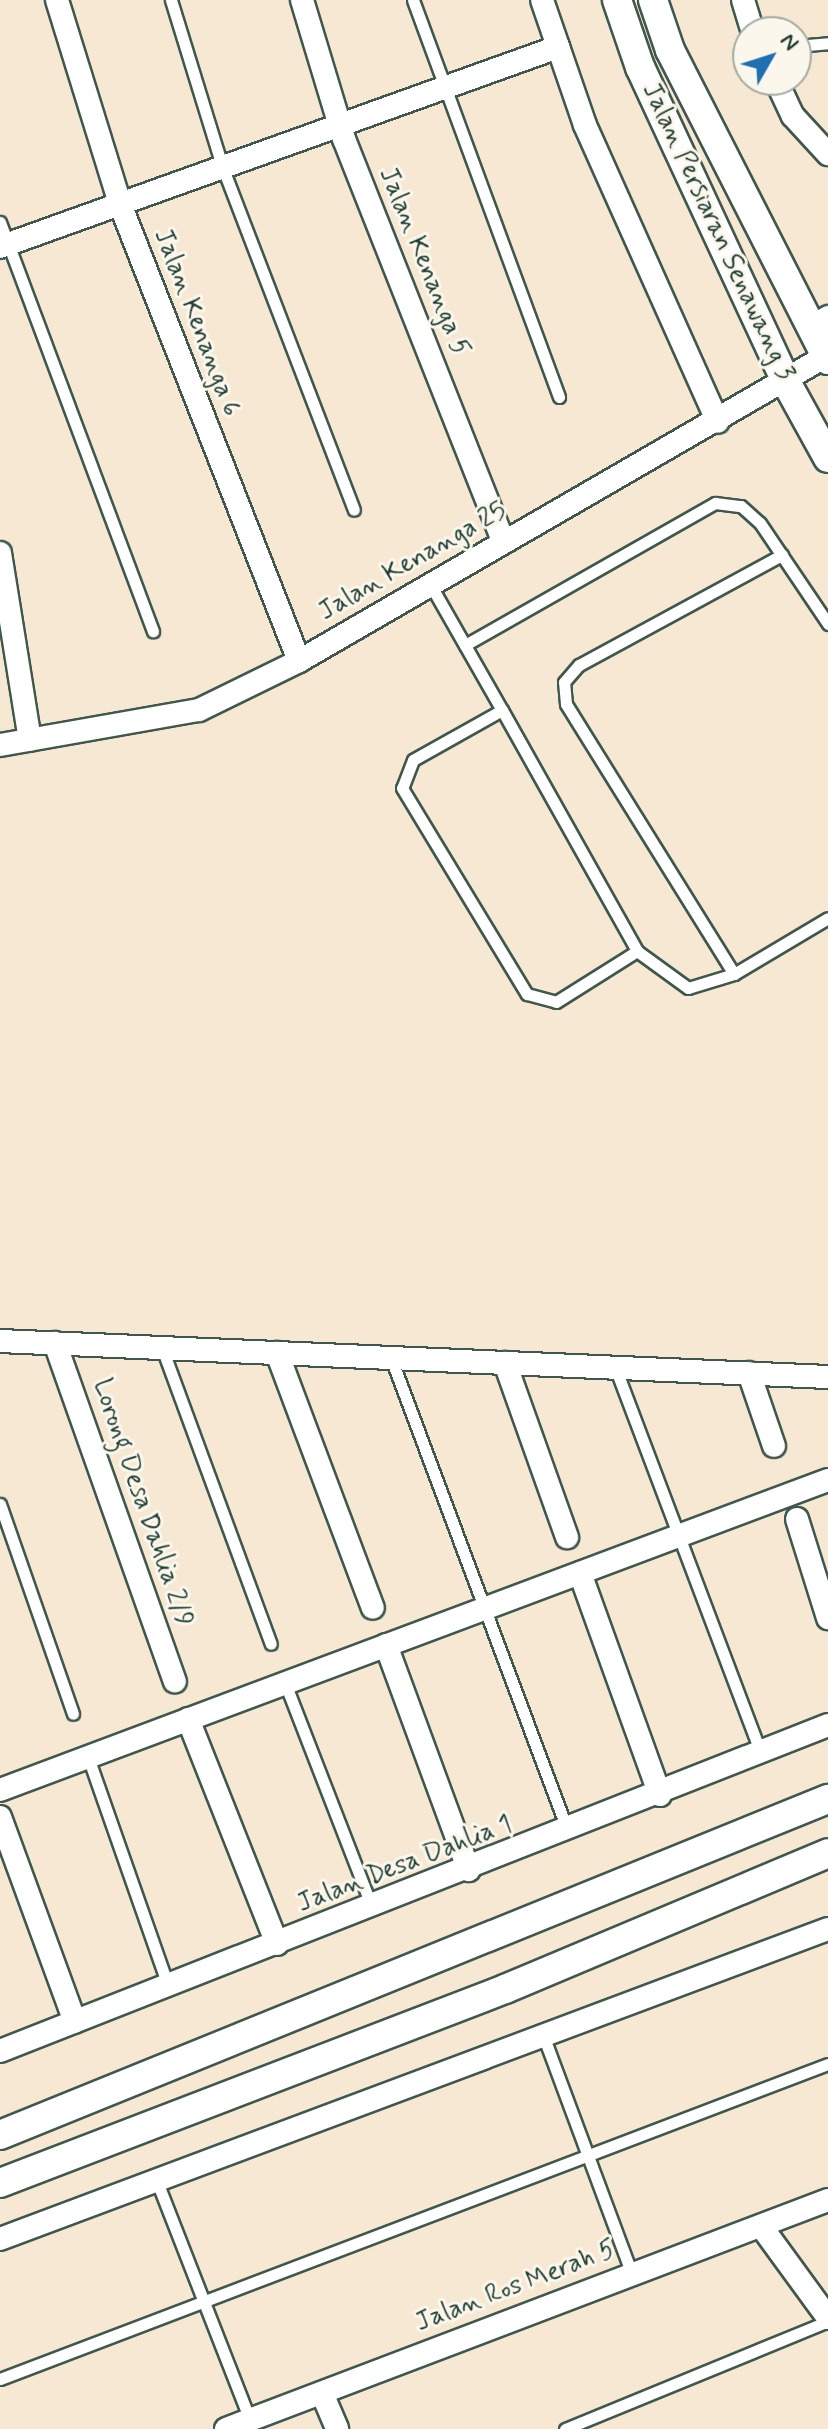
<!DOCTYPE html>
<html>
<head>
<meta charset="utf-8">
<style>
	body { margin:0 }
	#map { position:relative; width:828px; height:2429px; overflow:hidden; background:#f6e8d2; font-family:Mynerve,sans-serif }
	div>[style] { position:absolute }
	.roads { filter:drop-shadow(2px 0 #3f574c) drop-shadow(-2px 0 #3f574c) drop-shadow(0 2px #3f574c) drop-shadow(0 -2px #3f574c) }
	.service>* { height:11px; margin:-5.5px; padding:0 5.5px; transform-origin:5.5px; border-radius:5.5px; background:#fff }
	.minor>* { height:22px; margin:-11px; padding:0 11px; transform-origin:11px; border-radius:11px; background:#fff }
	.tertiary>* { height:28px; margin:-14px; padding:0 14px; transform-origin:14px; border-radius:14px; background:#fff }
	span { translate:-50% -50%; white-space:nowrap; text-align:center; line-height:1.15; -webkit-text-stroke:6px #fbf7ec; paint-order:stroke }
	.street-label { font-size:26px; color:#1f3d34 }
	.north { position:absolute; left:732px; top:16px; width:80px; height:80px; box-sizing:border-box; background:#fbf7ec; border:2px solid #a3ada2; border-radius:50%; rotate:51deg; font-size:22px; font-weight:700; line-height:32px; text-align:center; color:#1f3d34 }
	.north::after { content:''; display:block; margin:auto; width:28px; height:36px; background:#1f6fb2; clip-path:polygon(50% 0,100% 100%,50% 72%,0 100%) }
</style>
</head>
<body>
<div id="map">
	<div class="roads">
		<div class="service">
			<div style="left:171px;top:0;width:174px;rotate:72.9deg"></div>
			<div style="left:222px;top:166px;width:368px;rotate:69deg"></div>
			<div style="left:413px;top:0;width:423px;rotate:69.8deg"></div>
			<div style="left:796px;top:46px;width:32px;rotate:-5deg"></div>
			<div style="left:0;top:222px;width:437px;rotate:69.5deg"></div>
			<div style="left:430px;top:584px;width:145px;rotate:60.3deg"></div>
			<div style="left:502px;top:710px;width:102px;rotate:150.7deg"></div>
			<div style="left:413px;top:760px;width:30px;rotate:111deg"></div>
			<div style="left:402px;top:788px;width:241px;rotate:58.8deg"></div>
			<div style="left:527px;top:994px;width:30px;rotate:15deg"></div>
			<div style="left:556px;top:1002px;width:96px;rotate:-32.2deg"></div>
			<div style="left:465px;top:645px;width:288px;rotate:-29.6deg"></div>
			<div style="left:715px;top:503px;width:26px;rotate:7deg"></div>
			<div style="left:741px;top:506px;width:25px;rotate:42deg"></div>
			<div style="left:760px;top:523px;width:122px;rotate:56deg"></div>
			<div style="left:502px;top:710px;width:276px;rotate:60.7deg"></div>
			<div style="left:637px;top:951px;width:63px;rotate:36deg"></div>
			<div style="left:688px;top:988px;width:48px;rotate:-16.9deg"></div>
			<div style="left:734px;top:974px;width:109px;rotate:-30.8deg"></div>
			<div style="left:734px;top:974px;width:318px;rotate:-121.9deg"></div>
			<div style="left:566px;top:704px;width:22px;rotate:-95deg"></div>
			<div style="left:564px;top:682px;width:23px;rotate:-49deg"></div>
			<div style="left:579px;top:665px;width:231px;rotate:-28.5deg"></div>
			<div style="left:162px;top:1348px;width:315px;rotate:69.8deg"></div>
			<div style="left:391px;top:1358px;width:503px;rotate:69.51deg"></div>
			<div style="left:615px;top:1367px;width:413px;rotate:69.3deg"></div>
			<div style="left:0;top:1504px;width:222px;rotate:70.8deg"></div>
			<div style="left:285px;top:1683px;width:240px;rotate:68.8deg"></div>
			<div style="left:88px;top:1757px;width:243px;rotate:70.7deg"></div>
			<div style="left:543px;top:2035px;width:253px;rotate:69.6deg"></div>
			<div style="left:156px;top:2179px;width:259px;rotate:68.7deg"></div>
			<div style="left:0;top:2379px;width:886px;rotate:-20.83deg"></div>
			<div style="left:565px;top:2429px;width:284px;rotate:-22.3deg"></div>
		</div>
		<div class="minor">
			<div style="left:57px;top:0;width:214px;rotate:72.8deg"></div>
			<div style="left:120px;top:204px;width:491px;rotate:68.6deg"></div>
			<div style="left:302px;top:0;width:145px;rotate:73.2deg"></div>
			<div style="left:344px;top:139px;width:432px;rotate:68.4deg"></div>
			<div style="left:542px;top:0;width:132px;rotate:71deg"></div>
			<div style="left:585px;top:125px;width:325px;rotate:65.9deg"></div>
			<div style="left:743px;top:0;width:34px;rotate:73deg"></div>
			<div style="left:776px;top:80px;width:40px;rotate:65deg"></div>
			<div style="left:793px;top:116px;width:52px;rotate:47.4deg"></div>
			<div style="left:0;top:247px;width:593px;rotate:-19.72deg"></div>
			<div style="left:811px;top:327px;width:20px;rotate:-30deg"></div>
			<div style="left:0;top:553px;width:189px;rotate:80.9deg"></div>
			<div style="left:0;top:745px;width:202px;rotate:-10deg"></div>
			<div style="left:199px;top:710px;width:111px;rotate:-26.1deg"></div>
			<div style="left:299px;top:661px;width:609px;rotate:-30.06deg"></div>
			<div style="left:0;top:1341px;width:829px;rotate:2.49deg"></div>
			<div style="left:55px;top:1343px;width:359px;rotate:70.5deg"></div>
			<div style="left:277px;top:1353px;width:272px;rotate:69.4deg"></div>
			<div style="left:505px;top:1363px;width:185px;rotate:70.4deg"></div>
			<div style="left:749px;top:1373px;width:77px;rotate:71.1deg"></div>
			<div style="left:797px;top:1519px;width:104px;rotate:72.6deg"></div>
			<div style="left:580px;top:1573px;width:236px;rotate:70.2deg"></div>
			<div style="left:386px;top:1645px;width:240px;rotate:69.8deg"></div>
			<div style="left:188px;top:1719px;width:242px;rotate:68.4deg"></div>
			<div style="left:0;top:1790px;width:884px;rotate:-20.53deg"></div>
			<div style="left:0;top:1817px;width:218px;rotate:69.9deg"></div>
			<div style="left:0;top:2051px;width:890px;rotate:-21.49deg"></div>
			<div style="left:761px;top:2226px;width:114px;rotate:53.9deg"></div>
			<div style="left:0;top:2239px;width:884px;rotate:-20.53deg"></div>
			<div style="left:322px;top:2393px;width:39px;rotate:67deg"></div>
			<div style="left:226px;top:2429px;width:644px;rotate:-20.83deg"></div>
		</div>
		<div class="tertiary">
			<div style="left:617px;top:0;width:71px;rotate:71.1deg"></div>
			<div style="left:640px;top:67px;width:345px;rotate:65.1deg"></div>
			<div style="left:785px;top:380px;width:89px;rotate:61.1deg"></div>
			<div style="left:653px;top:0;width:53px;rotate:71.2deg"></div>
			<div style="left:670px;top:50px;width:348px;rotate:63deg"></div>
			<div style="left:0;top:2135px;width:894px;rotate:-22.09deg"></div>
			<div style="left:0;top:2183px;width:541px;rotate:-21.01deg"></div>
			<div style="left:505px;top:1989px;width:350px;rotate:-22.8deg"></div>
		</div>
	</div>
	<div class="street-label">
		<span style="left:717px;top:232px;rotate:65deg">Jalan Persiaran Senawang 3</span>
		<span style="left:423px;top:262px;rotate:68deg">Jalan Kenanga 5</span>
		<span style="left:196px;top:323px;rotate:69deg">Jalan Kenanga 6</span>
		<span style="left:413px;top:562px;rotate:-30deg">Jalan Kenanga 25</span>
		<span style="left:142px;top:1503px;rotate:71deg">Lorong Desa Dahlia 2/9</span>
		<span style="left:405px;top:1865px;rotate:-21deg">Jalan Desa Dahlia 1</span>
		<span style="left:516px;top:2287px;rotate:-21deg">Jalan Ros Merah 5</span>
	</div>
	<div class="north">N</div>
</div>
</body>
</html>
